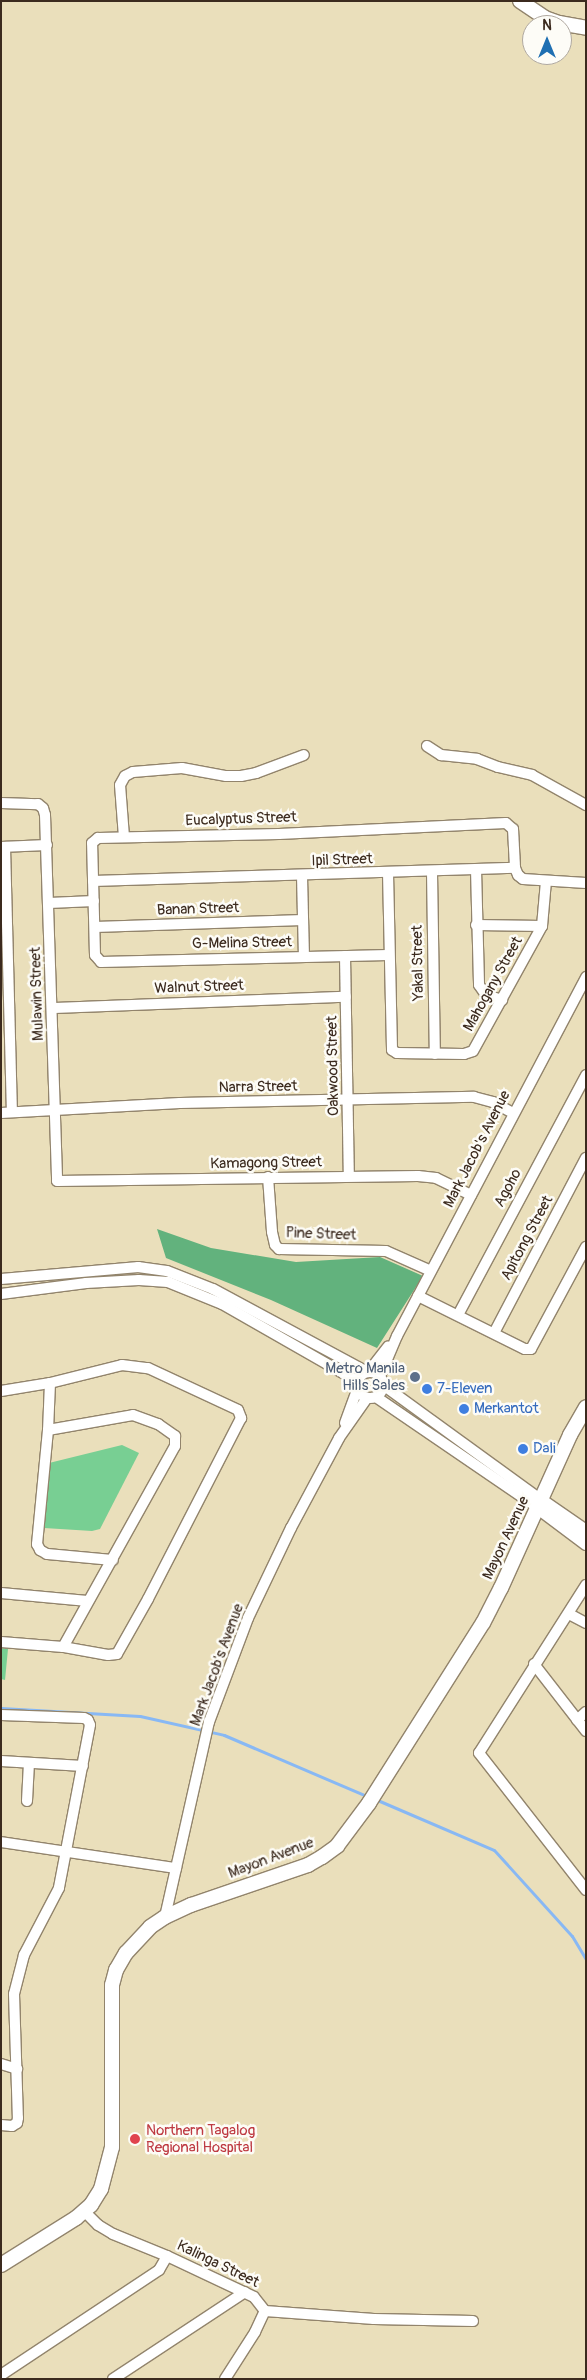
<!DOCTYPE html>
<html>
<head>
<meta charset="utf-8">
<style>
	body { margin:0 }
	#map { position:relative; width:587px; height:2380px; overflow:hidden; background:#eadfbb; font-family:Pangolin,sans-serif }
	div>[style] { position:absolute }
	.green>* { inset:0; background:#78cf93 }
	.forest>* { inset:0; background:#62b27d }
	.stream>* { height:3px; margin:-1.5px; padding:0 1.5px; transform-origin:1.5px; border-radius:1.5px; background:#88b8f4 }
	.roads { filter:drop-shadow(1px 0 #92846c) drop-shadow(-1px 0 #92846c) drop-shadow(0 1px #92846c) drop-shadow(0 -1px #92846c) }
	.minor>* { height:10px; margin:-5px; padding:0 5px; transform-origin:5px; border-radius:5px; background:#fff }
	.minor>.ring { margin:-5px; padding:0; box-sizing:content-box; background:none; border:10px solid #fff; border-radius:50% }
	.tertiary>* { height:12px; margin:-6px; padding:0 6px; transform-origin:6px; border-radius:6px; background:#fff }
	.secondary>* { height:14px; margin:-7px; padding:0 7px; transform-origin:7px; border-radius:7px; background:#fff }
	.dots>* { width:14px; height:14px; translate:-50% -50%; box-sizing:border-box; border:2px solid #fdfcf7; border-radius:50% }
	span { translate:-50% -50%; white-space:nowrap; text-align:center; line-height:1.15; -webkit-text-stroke:5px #fdfcf7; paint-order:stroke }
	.street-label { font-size:15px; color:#3b2a1e }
	.service-label { font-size:15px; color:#4e5e75 }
	.right { translate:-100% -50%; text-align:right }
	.shop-label { font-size:15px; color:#366cbe }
	.left { translate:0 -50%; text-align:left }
	.health-label { font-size:15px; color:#be3a42 }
	.frame { position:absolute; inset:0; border:2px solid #3b2a1e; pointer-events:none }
	.north { position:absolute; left:522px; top:15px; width:50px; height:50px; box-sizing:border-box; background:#fdfcf7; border:1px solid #afa8a0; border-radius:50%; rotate:0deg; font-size:14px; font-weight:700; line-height:20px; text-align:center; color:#3b2a1e }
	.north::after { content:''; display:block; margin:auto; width:18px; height:22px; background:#1f6fb2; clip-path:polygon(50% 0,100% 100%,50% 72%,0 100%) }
</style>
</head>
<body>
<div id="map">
	<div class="green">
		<div style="clip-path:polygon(122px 1445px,139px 1453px,100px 1529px,92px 1531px,44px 1528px,49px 1463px)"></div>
		<div style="clip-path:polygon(1px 1648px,8px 1649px,5px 1680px,1px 1679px)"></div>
	</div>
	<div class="forest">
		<div style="clip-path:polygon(157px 1229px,211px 1248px,296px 1262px,380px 1257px,423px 1276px,377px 1348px,271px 1300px,166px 1258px)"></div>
	</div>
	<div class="stream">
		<div style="left:1px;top:1708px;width:139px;rotate:3.3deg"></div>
		<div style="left:140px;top:1716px;width:86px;rotate:12.7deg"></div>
		<div style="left:224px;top:1735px;width:158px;rotate:23.2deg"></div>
		<div style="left:375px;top:1799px;width:129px;rotate:23.2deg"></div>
		<div style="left:494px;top:1850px;width:116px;rotate:47.8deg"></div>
		<div style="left:572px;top:1936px;width:27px;rotate:59deg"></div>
	</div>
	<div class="roads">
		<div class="minor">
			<div style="left:427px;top:746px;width:17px;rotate:33deg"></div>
			<div style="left:441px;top:755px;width:36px;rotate:6deg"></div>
			<div style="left:477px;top:759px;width:22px;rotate:21deg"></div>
			<div style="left:498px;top:767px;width:35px;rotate:13deg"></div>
			<div style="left:532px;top:775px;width:62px;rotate:29.1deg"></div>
			<div style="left:1px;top:803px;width:37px;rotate:2deg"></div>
			<div style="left:38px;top:804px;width:6px;rotate:39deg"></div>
			<div style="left:43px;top:808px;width:7px;rotate:74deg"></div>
			<div style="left:45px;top:815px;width:366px;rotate:88.1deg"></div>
			<div style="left:57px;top:1181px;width:361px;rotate:-0.8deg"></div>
			<div style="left:418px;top:1176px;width:18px;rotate:6deg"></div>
			<div style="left:436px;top:1178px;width:39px;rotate:26deg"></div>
			<div style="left:124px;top:837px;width:52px;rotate:-94.4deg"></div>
			<div style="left:120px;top:785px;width:10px;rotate:-61deg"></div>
			<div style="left:125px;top:776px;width:9px;rotate:-27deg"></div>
			<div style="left:133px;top:772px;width:49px;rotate:-4.7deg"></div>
			<div style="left:182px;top:768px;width:45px;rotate:10.3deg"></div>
			<div style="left:226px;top:776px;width:15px"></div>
			<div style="left:241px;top:776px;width:15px;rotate:-11deg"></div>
			<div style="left:256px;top:773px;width:51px;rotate:-20.6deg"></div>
			<div style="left:1px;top:847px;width:46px;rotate:-2.5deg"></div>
			<div style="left:5px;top:847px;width:265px;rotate:88.5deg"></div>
			<div style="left:476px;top:869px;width:116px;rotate:88.5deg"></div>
			<div style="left:479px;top:985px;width:12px;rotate:55deg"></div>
			<div style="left:486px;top:995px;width:17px;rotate:17deg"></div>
			<div style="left:432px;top:872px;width:182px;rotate:89.1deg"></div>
			<div style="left:388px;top:873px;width:177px;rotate:88.7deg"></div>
			<div style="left:392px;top:1050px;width:6px;rotate:31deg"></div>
			<div style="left:397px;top:1053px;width:67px;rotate:0.9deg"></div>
			<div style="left:464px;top:1054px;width:9px;rotate:-18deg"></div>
			<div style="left:473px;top:1051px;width:143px;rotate:-61.1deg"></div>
			<div style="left:542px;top:926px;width:45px;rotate:-84.9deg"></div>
			<div style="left:302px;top:876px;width:81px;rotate:88.6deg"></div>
			<div style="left:93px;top:881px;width:422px;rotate:-1.8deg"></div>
			<div style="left:515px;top:868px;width:8px;rotate:67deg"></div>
			<div style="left:518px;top:875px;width:6px;rotate:39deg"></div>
			<div style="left:523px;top:879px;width:63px;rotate:3.6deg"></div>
			<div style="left:49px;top:903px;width:45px;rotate:-2.5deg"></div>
			<div style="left:476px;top:925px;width:66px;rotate:0.9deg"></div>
			<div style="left:95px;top:927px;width:208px;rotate:-1.9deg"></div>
			<div style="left:388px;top:955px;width:287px;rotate:178.6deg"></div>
			<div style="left:101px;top:962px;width:9px;rotate:-131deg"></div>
			<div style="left:95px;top:955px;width:112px;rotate:-91.5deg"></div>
			<div style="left:92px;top:843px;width:8px;rotate:-40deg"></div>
			<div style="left:98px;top:838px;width:181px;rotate:-1.3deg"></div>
			<div style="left:279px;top:834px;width:227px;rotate:-2.8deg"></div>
			<div style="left:506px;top:823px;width:9px;rotate:41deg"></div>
			<div style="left:513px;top:829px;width:39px;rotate:87deg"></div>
			<div style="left:345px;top:956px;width:220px;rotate:89deg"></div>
			<div style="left:53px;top:1008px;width:293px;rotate:-2.2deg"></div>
			<div style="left:1px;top:1113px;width:179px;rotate:-3.2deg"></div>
			<div style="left:180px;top:1103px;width:294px;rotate:-1.2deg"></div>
			<div style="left:474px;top:1097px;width:20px;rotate:15deg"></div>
			<div style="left:493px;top:1102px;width:23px;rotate:29deg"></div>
			<div style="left:268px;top:1177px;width:55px;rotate:85.8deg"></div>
			<div style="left:272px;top:1232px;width:13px;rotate:77deg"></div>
			<div style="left:275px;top:1245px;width:6px;rotate:45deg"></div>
			<div style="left:279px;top:1249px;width:107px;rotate:1.1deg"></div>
			<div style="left:386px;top:1251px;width:49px;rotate:24deg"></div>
			<div style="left:1px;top:1279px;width:138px;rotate:-5deg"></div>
			<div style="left:138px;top:1267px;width:29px;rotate:8deg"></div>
			<div style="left:167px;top:1271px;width:49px;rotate:21.4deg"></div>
			<div style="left:213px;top:1289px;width:175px;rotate:28.3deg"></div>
			<div style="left:1px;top:1294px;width:86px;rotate:-7.4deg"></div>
			<div style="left:86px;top:1283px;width:53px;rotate:-3.2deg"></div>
			<div style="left:139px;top:1280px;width:29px;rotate:4deg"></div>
			<div style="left:168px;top:1282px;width:58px;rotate:22.2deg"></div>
			<div style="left:222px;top:1304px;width:155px;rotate:29.7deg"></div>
			<div style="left:418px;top:1296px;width:119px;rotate:26.4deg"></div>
			<div style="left:525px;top:1349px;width:6px"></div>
			<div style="left:531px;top:1349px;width:116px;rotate:-61.7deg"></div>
			<div style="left:458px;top:1315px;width:272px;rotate:-61.9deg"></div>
			<div style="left:494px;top:1333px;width:198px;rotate:-62.3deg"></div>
			<div style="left:369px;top:1371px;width:31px;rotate:-52deg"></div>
			<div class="ring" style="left:357px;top:1372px;width:16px;height:16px"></div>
			<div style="left:380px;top:1376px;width:43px;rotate:-67deg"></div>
			<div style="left:397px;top:1336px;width:406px;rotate:-62.2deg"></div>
			<div style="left:50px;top:1383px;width:47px;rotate:92.4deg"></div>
			<div style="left:48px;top:1430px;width:115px;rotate:95.5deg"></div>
			<div style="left:37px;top:1544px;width:7px;rotate:63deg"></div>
			<div style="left:40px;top:1550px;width:8px;rotate:30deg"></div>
			<div style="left:47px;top:1554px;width:66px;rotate:5.2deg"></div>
			<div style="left:383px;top:1385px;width:195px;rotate:36deg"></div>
			<div style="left:1px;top:1391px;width:50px;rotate:-9.3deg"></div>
			<div style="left:50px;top:1383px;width:74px;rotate:-14deg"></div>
			<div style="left:122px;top:1365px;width:26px;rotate:7deg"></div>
			<div style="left:148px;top:1368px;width:99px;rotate:25deg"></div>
			<div style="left:238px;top:1410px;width:9px;rotate:69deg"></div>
			<div style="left:241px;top:1418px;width:203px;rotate:117.2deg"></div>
			<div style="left:148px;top:1599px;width:63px;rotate:119.4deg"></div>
			<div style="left:117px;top:1654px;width:9px;rotate:174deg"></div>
			<div style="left:108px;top:1655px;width:46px;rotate:-169.9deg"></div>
			<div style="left:63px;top:1647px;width:62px;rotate:-175.4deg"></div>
			<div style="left:376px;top:1397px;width:196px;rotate:34.4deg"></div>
			<div style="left:345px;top:1423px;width:35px;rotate:-70deg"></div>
			<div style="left:48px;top:1430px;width:86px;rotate:-10deg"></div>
			<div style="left:133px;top:1415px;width:27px;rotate:20deg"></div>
			<div style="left:158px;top:1424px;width:21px;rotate:35deg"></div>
			<div style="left:175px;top:1436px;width:10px;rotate:90deg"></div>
			<div style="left:175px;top:1446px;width:230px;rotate:119.1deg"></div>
			<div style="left:586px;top:1585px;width:199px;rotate:122.5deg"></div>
			<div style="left:479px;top:1753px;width:174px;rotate:52deg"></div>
			<div style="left:1px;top:1593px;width:87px;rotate:5.3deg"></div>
			<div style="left:569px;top:1614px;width:19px;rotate:28deg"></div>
			<div style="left:534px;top:1664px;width:85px;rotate:52.2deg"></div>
			<div style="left:1px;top:1715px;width:83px;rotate:2.1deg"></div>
			<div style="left:84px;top:1718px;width:4px;rotate:27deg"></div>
			<div style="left:88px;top:1720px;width:5px;rotate:68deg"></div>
			<div style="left:90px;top:1725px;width:166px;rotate:100.8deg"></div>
			<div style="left:59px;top:1888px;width:76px;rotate:117.6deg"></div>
			<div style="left:24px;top:1955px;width:40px;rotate:104.4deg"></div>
			<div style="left:14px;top:1994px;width:124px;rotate:88.2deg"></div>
			<div style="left:18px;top:2118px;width:5px;rotate:101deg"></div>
			<div style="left:17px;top:2123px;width:6px;rotate:149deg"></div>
			<div style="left:12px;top:2126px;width:11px;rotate:-175deg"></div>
			<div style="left:577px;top:1720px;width:12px;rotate:-42deg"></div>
			<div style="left:1px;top:1761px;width:82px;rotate:3.5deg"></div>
			<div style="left:27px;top:1801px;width:38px;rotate:-87deg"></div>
			<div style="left:1px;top:1842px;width:177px;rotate:8.5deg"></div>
			<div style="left:165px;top:1917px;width:200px;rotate:-77.3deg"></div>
			<div style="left:209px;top:1722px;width:111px;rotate:-69.4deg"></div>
			<div style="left:248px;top:1618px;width:100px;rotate:-64.5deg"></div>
			<div style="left:291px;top:1528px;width:102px;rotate:-61.9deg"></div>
			<div style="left:339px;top:1438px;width:49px;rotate:-55deg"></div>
			<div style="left:1px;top:2064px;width:17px;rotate:17deg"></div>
			<div style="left:84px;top:2211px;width:20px;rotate:45deg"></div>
			<div style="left:98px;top:2225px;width:17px;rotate:31deg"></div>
			<div style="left:113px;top:2234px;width:58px;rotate:22.2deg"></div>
			<div style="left:167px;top:2256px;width:96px;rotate:25.2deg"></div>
			<div style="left:254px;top:2297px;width:18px;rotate:52deg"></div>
			<div style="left:265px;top:2311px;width:109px;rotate:4.2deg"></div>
			<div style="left:374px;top:2319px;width:99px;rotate:1.2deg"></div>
			<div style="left:1px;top:2375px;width:190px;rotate:-33.6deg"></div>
			<div style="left:159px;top:2270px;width:16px;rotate:-60deg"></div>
			<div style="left:113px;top:2379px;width:158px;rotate:-33.4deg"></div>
			<div style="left:225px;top:2379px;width:56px;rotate:-57.4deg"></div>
			<div style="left:255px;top:2332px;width:23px;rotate:-65deg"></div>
		</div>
		<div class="tertiary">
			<div style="left:541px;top:1500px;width:55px;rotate:34.6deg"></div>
			<div style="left:538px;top:1508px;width:60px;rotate:36.9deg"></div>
		</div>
		<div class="secondary">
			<div style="left:520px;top:1px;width:30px;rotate:34deg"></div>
			<div style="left:545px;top:18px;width:15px;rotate:20deg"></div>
			<div style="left:559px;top:23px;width:27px;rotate:10deg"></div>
			<div style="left:1px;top:2265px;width:89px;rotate:-32.1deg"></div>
			<div style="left:76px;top:2218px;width:20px;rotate:-41deg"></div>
			<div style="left:91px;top:2205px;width:19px;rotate:-58deg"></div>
			<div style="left:101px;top:2189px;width:43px;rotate:-75.3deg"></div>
			<div style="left:112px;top:2147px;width:162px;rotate:-90deg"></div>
			<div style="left:112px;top:1985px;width:16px;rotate:-75deg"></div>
			<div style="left:116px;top:1970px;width:20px;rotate:-60deg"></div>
			<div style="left:126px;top:1953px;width:35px;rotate:-47deg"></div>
			<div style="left:150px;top:1927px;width:18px;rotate:-34deg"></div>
			<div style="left:165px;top:1917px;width:29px;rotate:-25deg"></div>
			<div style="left:191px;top:1905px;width:124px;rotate:-18.9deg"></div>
			<div style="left:308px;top:1865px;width:16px;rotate:-30deg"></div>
			<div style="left:322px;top:1857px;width:19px;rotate:-36deg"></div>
			<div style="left:337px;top:1846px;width:54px;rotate:-53.3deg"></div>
			<div style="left:369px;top:1803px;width:213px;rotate:-57.7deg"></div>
			<div style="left:483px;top:1623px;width:39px;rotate:-63deg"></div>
			<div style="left:501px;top:1588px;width:168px;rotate:-65.7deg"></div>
			<div style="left:570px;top:1435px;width:32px;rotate:-60deg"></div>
		</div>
	</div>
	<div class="dots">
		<div style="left:415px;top:1377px;background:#5c6f8a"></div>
		<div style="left:427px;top:1389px;background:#3f7fe0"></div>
		<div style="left:464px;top:1409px;background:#3f7fe0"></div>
		<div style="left:523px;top:1449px;background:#3f7fe0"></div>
		<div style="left:135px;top:2139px;background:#e0444e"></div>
	</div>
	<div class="street-label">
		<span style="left:241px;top:819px;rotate:-2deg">Eucalyptus Street</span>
		<span style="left:342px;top:860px;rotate:-2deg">Ipil Street</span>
		<span style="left:198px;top:909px;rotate:-2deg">Banan Street</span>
		<span style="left:242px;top:943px;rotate:-1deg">G-Melina Street</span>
		<span style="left:418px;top:963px;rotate:-91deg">Yakal Street</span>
		<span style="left:493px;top:984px;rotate:-61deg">Mahogany Street</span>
		<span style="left:199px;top:987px;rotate:-2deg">Walnut Street</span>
		<span style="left:37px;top:994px;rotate:-92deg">Mulawin Street</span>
		<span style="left:333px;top:1066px;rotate:-91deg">Oakwood Street</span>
		<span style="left:258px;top:1087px;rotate:-1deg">Narra Street</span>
		<span style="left:477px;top:1149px;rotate:-63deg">Mark Jacob's Avenue</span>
		<span style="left:266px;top:1163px;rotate:-1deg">Kamagong Street</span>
		<span style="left:508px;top:1188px;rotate:-62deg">Agoho</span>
		<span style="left:321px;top:1234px;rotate:2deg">Pine Street</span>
		<span style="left:527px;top:1238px;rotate:-62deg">Apitong Street</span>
		<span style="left:506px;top:1538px;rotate:-65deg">Mayon Avenue</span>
		<span style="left:217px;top:1665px;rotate:-70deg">Mark Jacob's Avenue</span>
		<span style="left:271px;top:1858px;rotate:-21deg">Mayon Avenue</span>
		<span style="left:218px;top:2264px;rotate:26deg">Kalinga Street</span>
	</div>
	<div class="service-label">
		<span class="right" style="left:405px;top:1377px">Metro Manila<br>Hills Sales</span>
	</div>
	<div class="shop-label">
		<span class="left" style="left:437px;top:1389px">7-Eleven</span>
		<span class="left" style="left:474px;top:1409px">Merkantot</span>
		<span class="left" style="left:533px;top:1449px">Dali</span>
	</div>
	<div class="health-label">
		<span class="left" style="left:146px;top:2139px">Northern Tagalog<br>Regional Hospital</span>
	</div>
	<div class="frame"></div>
	<div class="north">N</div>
</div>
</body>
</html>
